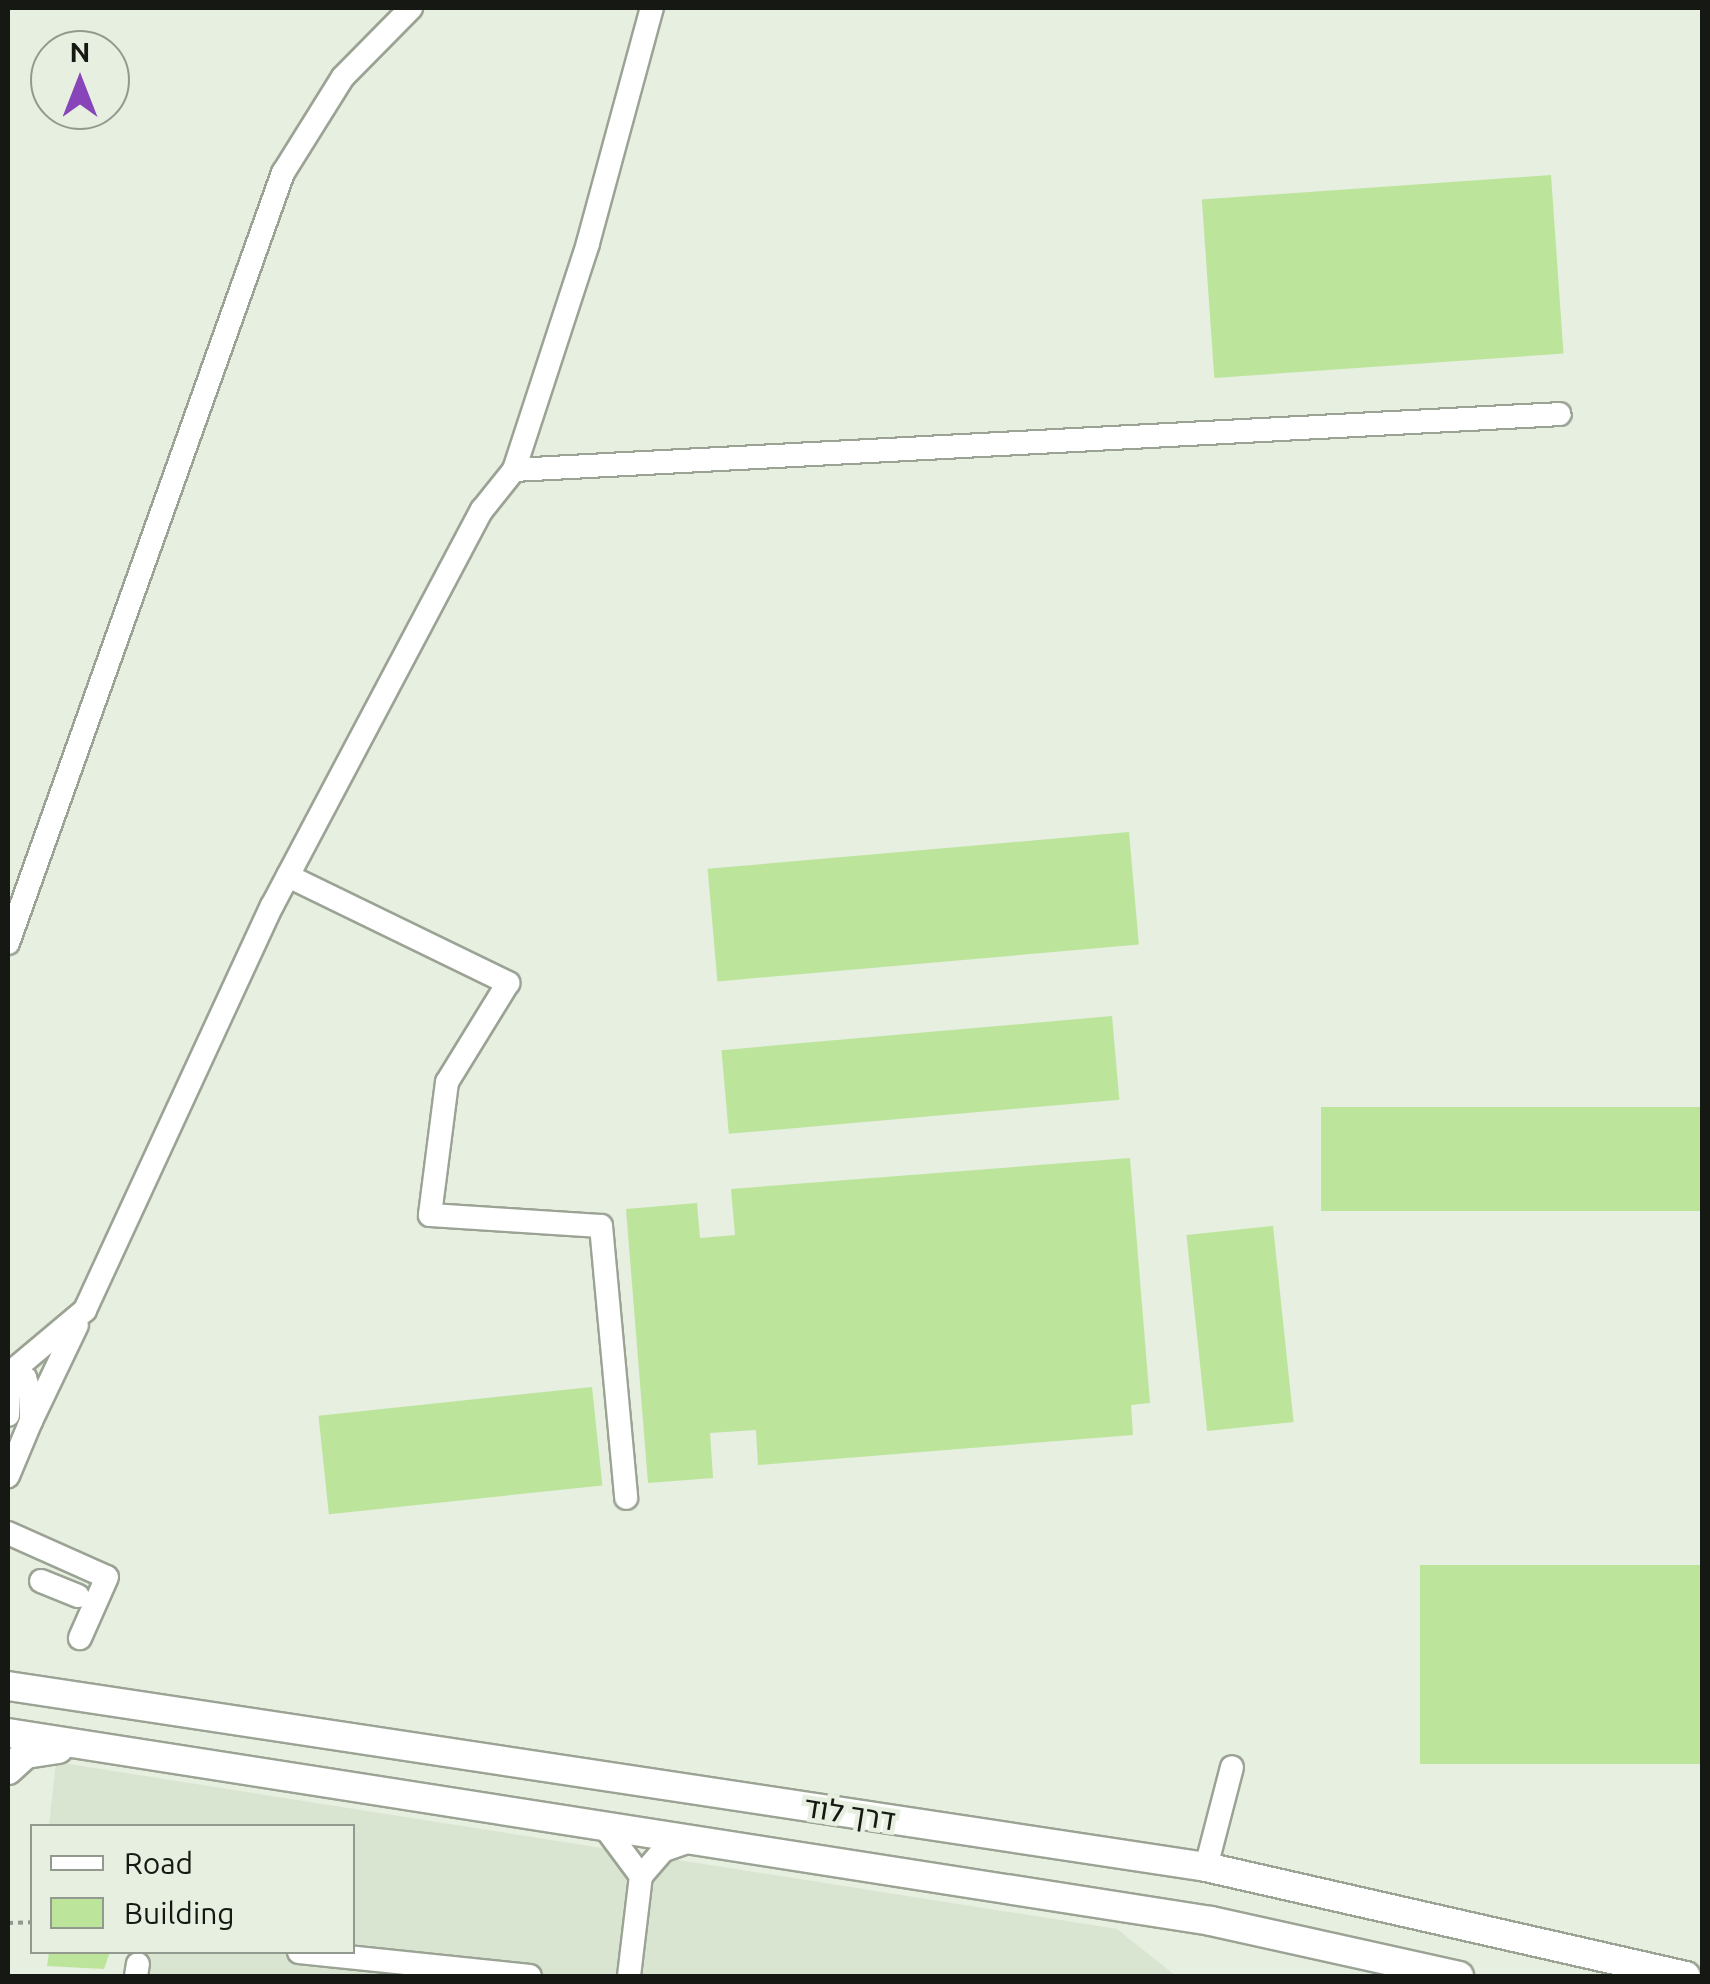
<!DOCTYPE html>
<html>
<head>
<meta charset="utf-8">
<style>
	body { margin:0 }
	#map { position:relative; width:1710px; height:1984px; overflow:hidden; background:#e6efe0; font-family:Ubuntu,Heebo,sans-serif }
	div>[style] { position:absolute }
	.built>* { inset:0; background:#d9e5d0 }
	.building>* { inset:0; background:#bce49b; transform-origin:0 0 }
	.path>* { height:4px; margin-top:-2px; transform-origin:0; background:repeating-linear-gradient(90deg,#91988d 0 5px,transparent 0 10px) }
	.roads { filter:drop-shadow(2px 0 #9ba395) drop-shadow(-2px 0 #9ba395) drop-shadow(0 2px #9ba395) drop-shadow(0 -2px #9ba395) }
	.minor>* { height:22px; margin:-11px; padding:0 11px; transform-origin:11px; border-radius:11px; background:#fff }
	.major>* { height:28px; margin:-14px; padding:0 14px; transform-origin:14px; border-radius:14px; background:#fff }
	span { translate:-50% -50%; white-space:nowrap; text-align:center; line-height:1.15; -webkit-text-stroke:9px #e6efe0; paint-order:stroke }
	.street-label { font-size:30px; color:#151813 }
	.frame { position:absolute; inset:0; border:10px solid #151813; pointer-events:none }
	.legend { position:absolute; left:30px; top:1824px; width:325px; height:130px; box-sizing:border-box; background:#e6efe0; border:2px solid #92998e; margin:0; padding:12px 18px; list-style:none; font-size:30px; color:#151813 }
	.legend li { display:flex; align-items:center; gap:20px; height:50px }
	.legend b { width:50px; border:2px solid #92998e }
	.north { position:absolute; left:30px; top:30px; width:100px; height:100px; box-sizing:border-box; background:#e6efe0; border:2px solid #92998e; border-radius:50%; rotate:0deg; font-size:28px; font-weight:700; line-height:40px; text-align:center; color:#151813 }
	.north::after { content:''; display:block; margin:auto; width:35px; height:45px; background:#8745b9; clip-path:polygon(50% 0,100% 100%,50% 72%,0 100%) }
</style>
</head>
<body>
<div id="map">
	<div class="built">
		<div style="clip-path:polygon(56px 1762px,1117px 1929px,1176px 1976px,127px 1976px,130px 1952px,352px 1952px,352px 1826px,49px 1826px)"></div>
	</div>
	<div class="building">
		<div style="left:1551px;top:175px;width:179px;height:350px;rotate:86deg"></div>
		<div style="left:1129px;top:832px;width:113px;height:423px;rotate:85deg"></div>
		<div style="left:1112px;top:1016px;width:84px;height:392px;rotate:85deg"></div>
		<div style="left:1702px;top:1107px;width:104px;height:381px;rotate:90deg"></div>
		<div style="clip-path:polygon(1130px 1158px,1150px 1403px,1131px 1405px,1133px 1435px,758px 1465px,756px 1430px,710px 1433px,713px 1478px,648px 1483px,626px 1209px,697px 1203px,700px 1238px,735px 1235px,731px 1189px)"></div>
		<div style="left:1273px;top:1226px;width:197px;height:87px;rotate:84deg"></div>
		<div style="left:592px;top:1387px;width:99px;height:275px;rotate:84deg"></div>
		<div style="left:1702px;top:1565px;width:199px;height:282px;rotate:90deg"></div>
		<div style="clip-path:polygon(49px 1952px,110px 1952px,104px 1969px,47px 1966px)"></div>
	</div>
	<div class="path">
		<div style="left:8px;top:1923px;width:24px;rotate:-2deg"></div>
	</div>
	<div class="roads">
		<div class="minor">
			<div style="left:514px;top:470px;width:1047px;rotate:-3.06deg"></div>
			<div style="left:288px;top:876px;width:245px;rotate:25.9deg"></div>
			<div style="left:508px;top:983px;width:116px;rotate:121.6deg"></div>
			<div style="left:447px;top:1082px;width:134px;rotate:97.3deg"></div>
			<div style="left:430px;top:1215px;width:171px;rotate:3.7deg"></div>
			<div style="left:601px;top:1226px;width:273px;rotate:84.7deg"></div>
			<div style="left:8px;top:943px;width:818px;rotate:-70.35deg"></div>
			<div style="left:283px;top:173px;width:113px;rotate:-58deg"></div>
			<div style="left:343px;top:77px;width:97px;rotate:-45.4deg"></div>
			<div style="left:8px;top:1370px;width:19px;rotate:25deg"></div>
			<div style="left:25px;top:1378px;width:19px;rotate:72deg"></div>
			<div style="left:31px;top:1396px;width:25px;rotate:90deg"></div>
			<div style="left:31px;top:1421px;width:60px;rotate:112.7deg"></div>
			<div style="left:10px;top:1373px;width:98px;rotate:-40deg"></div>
			<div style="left:85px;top:1310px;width:445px;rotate:-65.2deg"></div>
			<div style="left:272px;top:906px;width:448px;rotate:-62.1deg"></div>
			<div style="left:482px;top:510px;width:51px;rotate:-51.3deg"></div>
			<div style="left:514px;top:470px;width:239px;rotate:-71.9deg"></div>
			<div style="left:588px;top:243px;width:244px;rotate:-74.8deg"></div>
			<div style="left:8px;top:1415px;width:42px;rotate:-87.3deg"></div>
			<div style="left:31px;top:1421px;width:106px;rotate:-64.4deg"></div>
			<div style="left:8px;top:1533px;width:108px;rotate:24deg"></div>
			<div style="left:107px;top:1577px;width:67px;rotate:113.9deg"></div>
			<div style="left:41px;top:1581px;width:40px;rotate:22deg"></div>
			<div style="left:603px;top:1825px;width:64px;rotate:53.3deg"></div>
			<div style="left:1206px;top:1867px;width:103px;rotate:-75.4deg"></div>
			<div style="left:299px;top:1952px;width:232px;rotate:5.9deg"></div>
			<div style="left:136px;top:1976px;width:12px;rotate:-81deg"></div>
			<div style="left:629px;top:1976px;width:101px;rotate:-83.2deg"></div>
			<div style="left:641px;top:1876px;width:35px;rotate:-49deg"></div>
			<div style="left:664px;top:1850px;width:31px;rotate:-19deg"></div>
		</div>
		<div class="major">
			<div style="left:8px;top:1686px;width:1212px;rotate:8.59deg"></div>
			<div style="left:1206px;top:1867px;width:492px;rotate:12.8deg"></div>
			<div style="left:8px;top:1733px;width:1218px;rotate:8.88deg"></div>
			<div style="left:1211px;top:1921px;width:254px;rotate:12.5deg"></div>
			<div style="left:8px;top:1770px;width:24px;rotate:-42deg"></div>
			<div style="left:26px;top:1754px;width:33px;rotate:-9deg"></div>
		</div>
	</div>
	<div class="street-label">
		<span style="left:850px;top:1813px;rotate:9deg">דרך לוד</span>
	</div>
	<div class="frame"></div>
	<ul class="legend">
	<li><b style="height:12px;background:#fff"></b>Road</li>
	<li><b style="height:28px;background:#bce49b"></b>Building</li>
	</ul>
	<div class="north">N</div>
</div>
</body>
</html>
